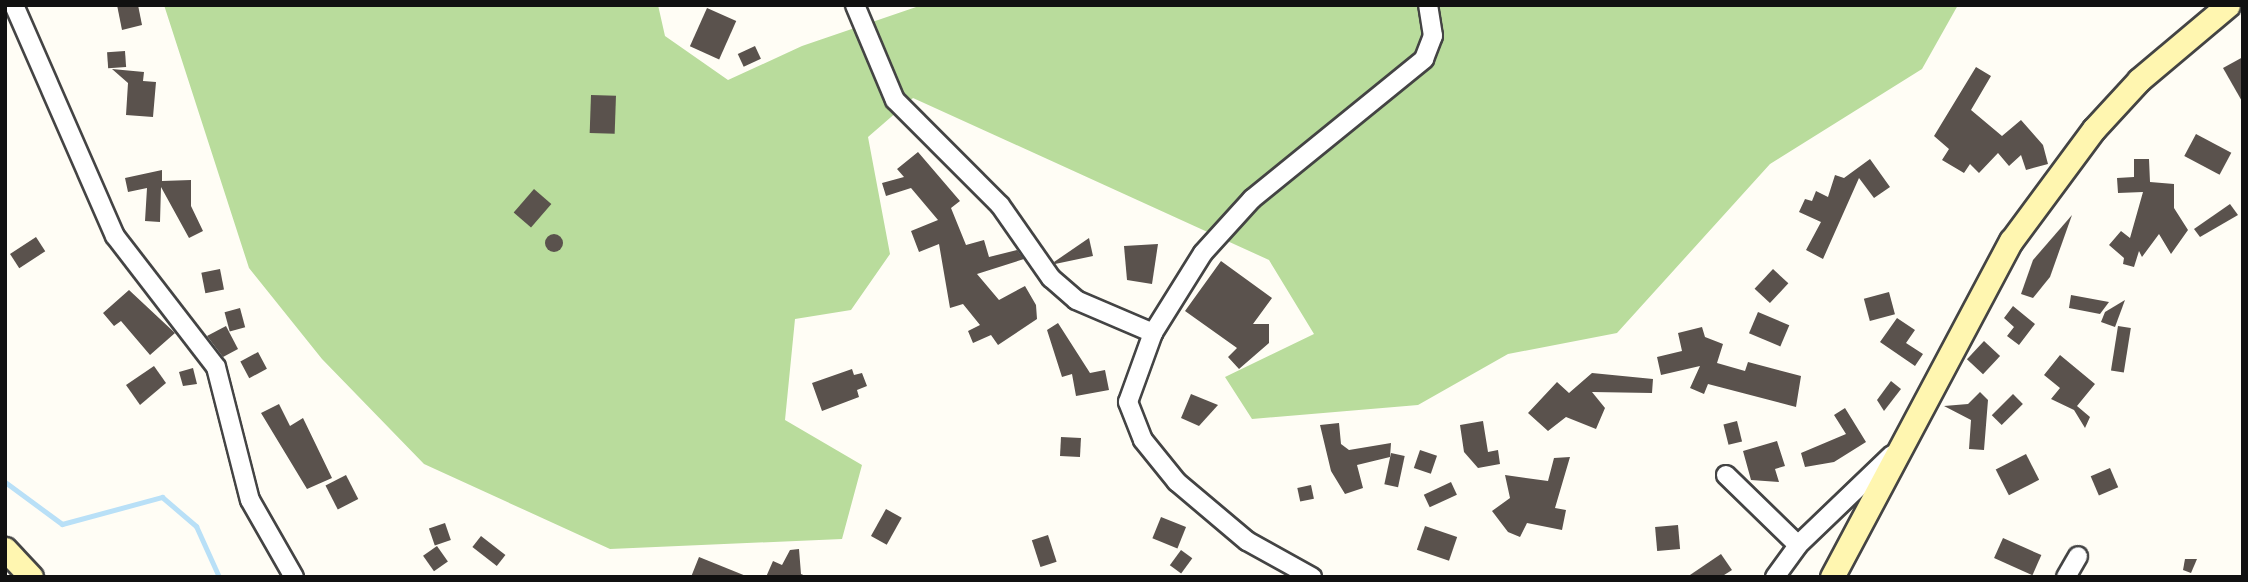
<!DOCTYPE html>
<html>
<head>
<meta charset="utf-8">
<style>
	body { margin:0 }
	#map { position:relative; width:2248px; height:582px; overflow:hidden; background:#fffdf5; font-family:Spectral,serif }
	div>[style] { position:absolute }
	.forest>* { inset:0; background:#b9dc9c }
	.stream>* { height:5px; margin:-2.5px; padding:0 2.5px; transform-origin:2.5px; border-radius:2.5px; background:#b9e0f7 }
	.building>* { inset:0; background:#5a524d; transform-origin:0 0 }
	.round { border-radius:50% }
	.roads { filter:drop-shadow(2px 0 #444) drop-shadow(-2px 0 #444) drop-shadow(0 2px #444) drop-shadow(0 -2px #444) }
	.street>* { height:18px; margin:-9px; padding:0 9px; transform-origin:9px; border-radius:9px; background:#fff }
	.secondary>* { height:23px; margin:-11.5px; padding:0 11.5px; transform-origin:11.5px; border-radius:11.5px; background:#fff6b0 }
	span { translate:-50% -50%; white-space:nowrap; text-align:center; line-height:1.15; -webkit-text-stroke:7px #fff; paint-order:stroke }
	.frame { position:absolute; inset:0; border:7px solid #111; pointer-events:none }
</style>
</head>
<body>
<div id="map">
	<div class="forest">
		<div style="clip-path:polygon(164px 5px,658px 5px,665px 36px,728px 80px,802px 46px,922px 5px,1958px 5px,1922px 69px,1770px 164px,1617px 333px,1508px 354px,1418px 405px,1252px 419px,1225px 377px,1314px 334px,1269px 260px,913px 98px,868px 137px,890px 254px,851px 310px,795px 319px,785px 420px,862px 465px,842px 539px,610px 549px,424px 464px,322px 359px,249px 268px)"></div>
	</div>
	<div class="stream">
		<div style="left:5px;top:482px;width:71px;rotate:36.4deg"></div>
		<div style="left:62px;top:524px;width:104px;rotate:-15.1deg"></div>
		<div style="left:162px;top:497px;width:45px;rotate:40.5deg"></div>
		<div style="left:196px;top:526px;width:56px;rotate:65.7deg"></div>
	</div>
	<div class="building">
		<div style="clip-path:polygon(117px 5px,138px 5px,142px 25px,122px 30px)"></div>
		<div style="left:707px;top:8px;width:32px;height:42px;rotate:24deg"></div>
		<div style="left:755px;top:46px;width:14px;height:19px;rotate:65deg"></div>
		<div style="left:125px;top:51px;width:16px;height:18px;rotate:86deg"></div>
		<div style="clip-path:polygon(2243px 57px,2243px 103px,2223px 68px)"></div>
		<div style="clip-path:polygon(1976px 67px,1991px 76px,1971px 110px,2002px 136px,2021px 120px,2043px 145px,2048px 164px,2026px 170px,2021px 155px,2009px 166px,1998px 153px,1979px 173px,1970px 164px,1964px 173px,1942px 160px,1949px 149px,1934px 136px)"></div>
		<div style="clip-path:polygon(112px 69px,144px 72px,143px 81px,156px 82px,153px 117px,126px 115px,128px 83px)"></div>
		<div style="left:591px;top:95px;width:25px;height:38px;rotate:2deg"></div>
		<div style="left:2196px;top:134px;width:40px;height:25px;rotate:28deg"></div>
		<div style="clip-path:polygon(918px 152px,960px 201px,951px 208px,966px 245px,984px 240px,989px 257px,1017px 250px,1024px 259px,977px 274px,999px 300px,1025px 286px,1036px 305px,1037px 319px,998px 345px,991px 335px,973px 343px,968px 331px,980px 325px,963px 304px,950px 308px,939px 244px,919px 252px,911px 231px,938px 220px,911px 188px,886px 196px,882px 183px,904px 177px,897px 169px)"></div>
		<div style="clip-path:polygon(1870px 159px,1890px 187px,1874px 198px,1859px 178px,1823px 259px,1806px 250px,1821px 222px,1799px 212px,1805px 199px,1812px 201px,1816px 191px,1828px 197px,1835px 175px,1844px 178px)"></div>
		<div style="clip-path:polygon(2134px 159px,2149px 159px,2150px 182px,2174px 184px,2174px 208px,2188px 230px,2171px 254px,2159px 234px,2142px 257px,2139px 251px,2134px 267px,2123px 264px,2124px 258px,2109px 245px,2121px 231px,2130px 238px,2143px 192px,2118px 193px,2117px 178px,2134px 177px)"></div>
		<div style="clip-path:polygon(162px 170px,162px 181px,191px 180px,191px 206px,203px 231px,189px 238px,161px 187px,160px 222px,145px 221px,147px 188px,128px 192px,125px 178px)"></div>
		<div style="left:534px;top:189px;width:23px;height:31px;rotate:41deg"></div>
		<div style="clip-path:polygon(2230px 204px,2238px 215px,2200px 237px,2194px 229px)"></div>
		<div style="clip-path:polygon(2072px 215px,2050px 277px,2033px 298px,2021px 294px,2033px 260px)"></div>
		<div class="round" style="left:545px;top:234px;width:18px;height:18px"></div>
		<div style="left:36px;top:237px;width:17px;height:31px;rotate:57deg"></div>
		<div style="clip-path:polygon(1089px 238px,1093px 256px,1055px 264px,1054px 262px)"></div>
		<div style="clip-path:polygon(1158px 244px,1152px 284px,1127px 280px,1124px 246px)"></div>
		<div style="clip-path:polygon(1221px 261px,1272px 298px,1253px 324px,1269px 324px,1269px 343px,1239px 369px,1228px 357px,1237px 348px,1185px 311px)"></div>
		<div style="left:220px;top:269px;width:21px;height:19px;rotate:79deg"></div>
		<div style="left:1773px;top:269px;width:21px;height:27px;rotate:43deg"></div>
		<div style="clip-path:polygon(129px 290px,175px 333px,150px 355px,121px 321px,114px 326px,103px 313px)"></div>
		<div style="left:1889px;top:292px;width:23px;height:26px;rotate:75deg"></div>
		<div style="clip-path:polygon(2071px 295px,2109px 302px,2100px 314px,2069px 308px)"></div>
		<div style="clip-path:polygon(2125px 300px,2115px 327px,2101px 322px,2105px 312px)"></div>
		<div style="clip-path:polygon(2013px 306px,2035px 324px,2019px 345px,2007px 336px,2014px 327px,2004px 318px)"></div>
		<div style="left:240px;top:308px;width:20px;height:16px;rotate:75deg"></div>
		<div style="left:1758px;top:312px;width:34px;height:23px;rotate:23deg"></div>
		<div style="clip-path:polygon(1897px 318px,1915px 330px,1906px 343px,1923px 354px,1915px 366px,1880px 342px)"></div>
		<div style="clip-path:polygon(1058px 323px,1090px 373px,1105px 370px,1109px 390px,1076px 396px,1072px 374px,1062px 377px,1047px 330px)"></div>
		<div style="clip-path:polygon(226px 326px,238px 349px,223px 357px,207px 336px)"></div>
		<div style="left:2118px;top:326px;width:13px;height:45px;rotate:9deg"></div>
		<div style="clip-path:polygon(1702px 327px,1705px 337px,1723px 344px,1717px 363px,1745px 371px,1748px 362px,1801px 376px,1796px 407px,1708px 384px,1704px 394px,1690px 388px,1700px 366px,1661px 375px,1657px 357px,1682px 351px,1678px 333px)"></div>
		<div style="left:1984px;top:341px;width:22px;height:25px;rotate:43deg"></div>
		<div style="left:258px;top:352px;width:19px;height:20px;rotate:62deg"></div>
		<div style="clip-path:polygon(2060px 355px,2095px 384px,2077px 406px,2090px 417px,2085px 428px,2074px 410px,2051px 399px,2060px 388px,2044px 375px)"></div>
		<div style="clip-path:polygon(154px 366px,166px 383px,140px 405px,126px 385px)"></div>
		<div style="clip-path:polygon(193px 368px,197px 384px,183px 386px,179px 372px)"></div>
		<div style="clip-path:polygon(852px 369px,854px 375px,862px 373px,867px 386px,857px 390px,859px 397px,822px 411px,812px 383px)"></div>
		<div style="clip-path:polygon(1592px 373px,1653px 379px,1652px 393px,1592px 392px,1605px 408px,1596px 429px,1566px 417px,1548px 431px,1528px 413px,1557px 382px,1569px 393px)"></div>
		<div style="clip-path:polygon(1891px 381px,1901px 389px,1884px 411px,1877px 400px)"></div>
		<div style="clip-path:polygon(1980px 392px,1988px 400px,1984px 450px,1969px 449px,1971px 420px,1944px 406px,1968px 404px)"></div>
		<div style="clip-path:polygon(1191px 394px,1218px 405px,1199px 426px,1181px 418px)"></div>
		<div style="left:2013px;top:394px;width:14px;height:30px;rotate:45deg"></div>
		<div style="clip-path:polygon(279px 404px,290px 426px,303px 418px,332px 478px,307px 489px,261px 413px)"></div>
		<div style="clip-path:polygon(1845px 408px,1866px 442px,1834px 462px,1805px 467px,1801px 453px,1846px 434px,1834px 415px)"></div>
		<div style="clip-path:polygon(1483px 421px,1488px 452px,1498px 450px,1500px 464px,1478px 468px,1464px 452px,1460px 425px)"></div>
		<div style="left:1737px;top:421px;width:21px;height:14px;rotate:76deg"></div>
		<div style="clip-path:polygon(1339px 423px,1341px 444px,1349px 450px,1391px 443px,1390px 457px,1357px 465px,1363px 488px,1345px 494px,1331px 471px,1320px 425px)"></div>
		<div style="left:1061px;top:437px;width:20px;height:19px;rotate:3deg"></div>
		<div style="clip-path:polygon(1777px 441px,1785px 466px,1775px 469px,1779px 482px,1751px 480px,1743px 451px)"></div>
		<div style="left:1420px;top:450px;width:18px;height:19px;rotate:19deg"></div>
		<div style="left:1391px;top:453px;width:14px;height:32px;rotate:12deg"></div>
		<div style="left:2026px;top:454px;width:29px;height:34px;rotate:63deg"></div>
		<div style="clip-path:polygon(1570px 457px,1555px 508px,1566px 510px,1562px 530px,1527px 523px,1520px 537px,1508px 532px,1492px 511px,1510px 498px,1505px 475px,1548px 481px,1554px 458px)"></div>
		<div style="left:2110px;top:468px;width:21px;height:21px;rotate:67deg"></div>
		<div style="left:346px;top:475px;width:27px;height:23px;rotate:63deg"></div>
		<div style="left:1451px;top:482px;width:14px;height:30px;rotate:65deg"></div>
		<div style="left:1311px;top:485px;width:14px;height:14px;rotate:78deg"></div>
		<div style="left:886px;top:509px;width:18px;height:31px;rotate:29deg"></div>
		<div style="left:1161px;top:517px;width:27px;height:23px;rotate:22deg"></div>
		<div style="left:445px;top:523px;width:18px;height:17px;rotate:71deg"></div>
		<div style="left:1678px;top:525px;width:24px;height:23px;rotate:85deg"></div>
		<div style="left:1425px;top:526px;width:34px;height:25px;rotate:19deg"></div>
		<div style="left:1048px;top:535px;width:28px;height:17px;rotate:72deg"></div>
		<div style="left:481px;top:536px;width:31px;height:14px;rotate:38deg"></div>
		<div style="left:2003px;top:538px;width:42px;height:22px;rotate:24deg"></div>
		<div style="left:437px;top:546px;width:19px;height:17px;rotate:55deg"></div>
		<div style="clip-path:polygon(799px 549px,801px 574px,808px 577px,766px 577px,773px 561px,782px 565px,790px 550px)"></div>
		<div style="left:1181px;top:550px;width:14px;height:19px;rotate:36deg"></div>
		<div style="clip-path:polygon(1721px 554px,1732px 570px,1721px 577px,1687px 577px)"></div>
		<div style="clip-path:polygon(699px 557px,746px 576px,746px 577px,691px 577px)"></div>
		<div style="clip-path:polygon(2185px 559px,2197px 559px,2191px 573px,2183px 570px)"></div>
	</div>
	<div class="roads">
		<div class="street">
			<div style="left:14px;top:5px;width:252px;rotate:66.4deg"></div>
			<div style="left:115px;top:236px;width:165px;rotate:52.4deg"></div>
			<div style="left:216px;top:367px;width:137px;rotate:75.7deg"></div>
			<div style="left:250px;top:500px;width:89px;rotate:60.3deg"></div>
			<div style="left:855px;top:5px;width:103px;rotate:67.2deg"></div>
			<div style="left:895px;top:100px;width:148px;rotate:45deg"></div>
			<div style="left:1000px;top:205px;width:89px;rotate:55.1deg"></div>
			<div style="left:1051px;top:278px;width:33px;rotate:41deg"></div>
			<div style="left:1076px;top:300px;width:84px;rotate:23.2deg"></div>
			<div style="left:1726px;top:475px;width:100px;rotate:44.2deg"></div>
			<div style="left:1312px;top:577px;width:74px;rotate:-151deg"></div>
			<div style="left:1247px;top:541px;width:92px;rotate:-139.9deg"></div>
			<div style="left:1177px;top:482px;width:54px;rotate:-129deg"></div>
			<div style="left:1143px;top:440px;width:41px;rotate:-111.5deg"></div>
			<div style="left:1128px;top:402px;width:73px;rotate:-70.1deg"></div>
			<div style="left:1153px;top:333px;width:94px;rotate:-58deg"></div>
			<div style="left:1203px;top:253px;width:73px;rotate:-47.8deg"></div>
			<div style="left:1252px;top:199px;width:222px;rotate:-39.1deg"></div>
			<div style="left:1424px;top:59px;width:25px;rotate:-69deg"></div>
			<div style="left:1433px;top:36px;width:31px;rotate:-99deg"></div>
			<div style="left:1775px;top:577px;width:39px;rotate:-54deg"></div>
			<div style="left:1798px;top:545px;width:130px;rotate:-43.8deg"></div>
			<div style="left:2066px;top:577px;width:24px;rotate:-60deg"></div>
		</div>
		<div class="secondary">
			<div style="left:5px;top:549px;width:38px;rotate:47deg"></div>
			<div style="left:1832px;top:577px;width:381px;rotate:-62deg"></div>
			<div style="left:2011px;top:241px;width:139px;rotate:-53.5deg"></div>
			<div style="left:2094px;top:129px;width:67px;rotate:-47.4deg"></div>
			<div style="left:2139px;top:80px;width:116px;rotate:-40.1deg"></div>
		</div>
	</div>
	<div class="frame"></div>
</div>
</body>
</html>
